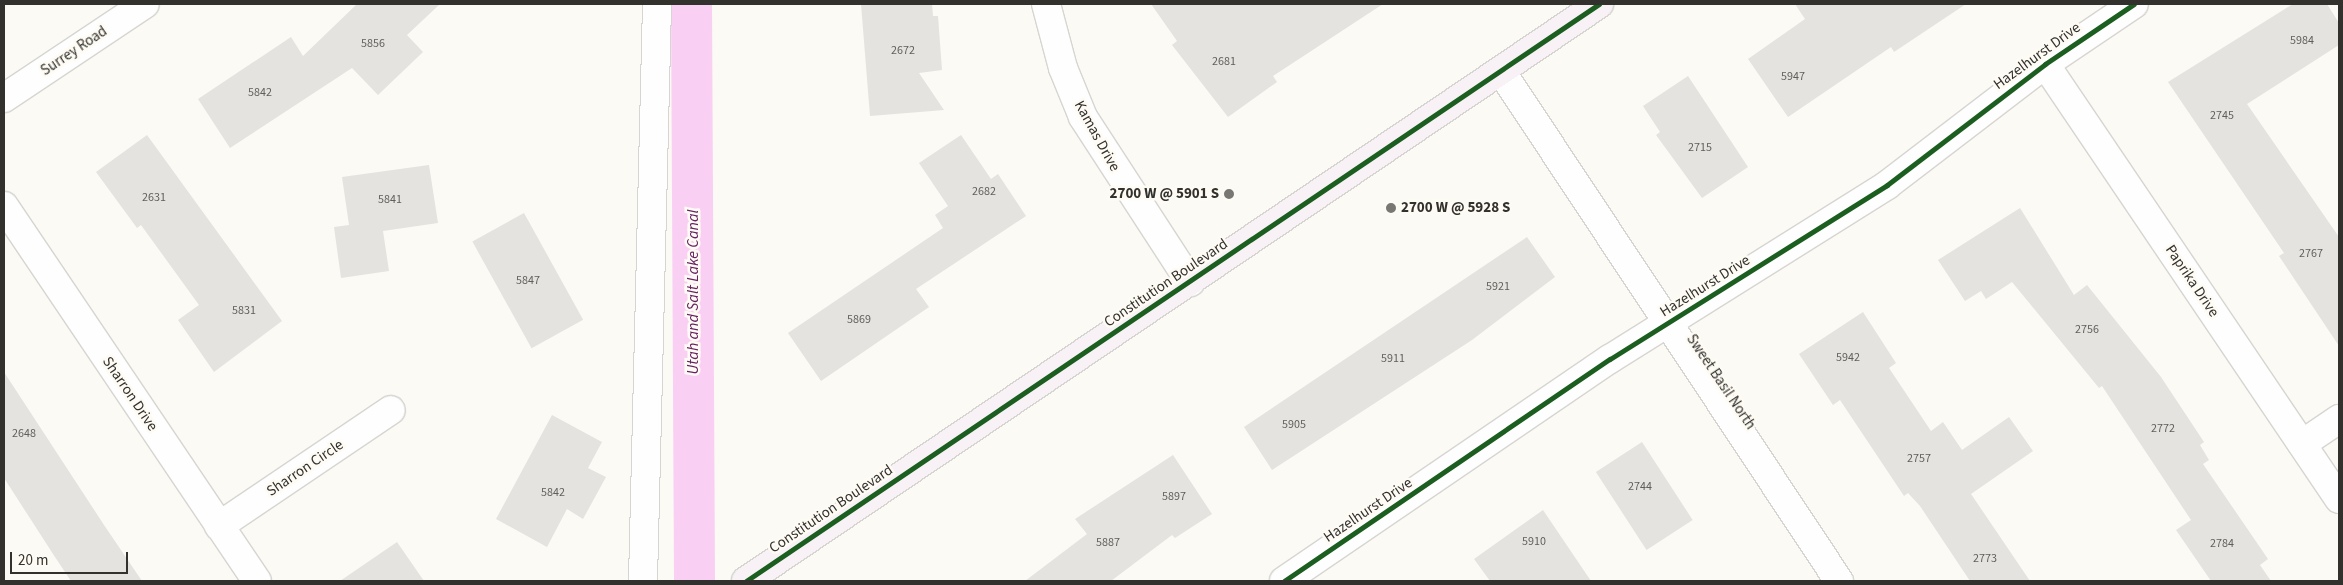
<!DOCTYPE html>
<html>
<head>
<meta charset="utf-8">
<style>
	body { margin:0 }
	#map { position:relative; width:2343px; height:585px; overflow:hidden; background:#fbfaf5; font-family:"Source Sans 3",sans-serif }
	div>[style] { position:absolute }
	.canal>* { height:41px; margin:-20.5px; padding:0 20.5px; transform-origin:20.5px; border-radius:20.5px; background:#facff4 }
	.building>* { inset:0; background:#e4e3df; transform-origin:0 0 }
	.roads { filter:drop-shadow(1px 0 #d6d5d1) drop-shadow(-1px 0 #d6d5d1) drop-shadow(0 1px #d6d5d1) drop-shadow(0 -1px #d6d5d1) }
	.minor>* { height:28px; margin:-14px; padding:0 14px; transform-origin:14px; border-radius:14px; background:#fefefe }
	.major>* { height:28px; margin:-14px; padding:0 14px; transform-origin:14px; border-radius:14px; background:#f8f2f6 }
	.cycleway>* { height:5px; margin:-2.5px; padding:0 2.5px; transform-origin:2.5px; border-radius:2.5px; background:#1b5e20 }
	.dots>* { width:14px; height:14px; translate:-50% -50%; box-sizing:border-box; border:2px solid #fdfbf3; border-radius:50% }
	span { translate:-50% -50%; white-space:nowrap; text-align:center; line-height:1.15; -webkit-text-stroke:5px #fdfbf3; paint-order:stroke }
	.number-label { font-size:12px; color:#605f5c }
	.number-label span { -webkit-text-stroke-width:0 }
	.street-label { font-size:15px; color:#32312e }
	.poi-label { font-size:15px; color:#32312e; font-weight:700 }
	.right { translate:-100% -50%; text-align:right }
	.left { translate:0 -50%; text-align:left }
	.water-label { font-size:16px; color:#662163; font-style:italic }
	.frame { position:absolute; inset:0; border:5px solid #32312e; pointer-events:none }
	.scale { position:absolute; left:10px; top:552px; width:118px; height:22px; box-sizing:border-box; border:2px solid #32312e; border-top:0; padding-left:6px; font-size:15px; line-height:18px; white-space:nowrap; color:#32312e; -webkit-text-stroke:4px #fdfbf3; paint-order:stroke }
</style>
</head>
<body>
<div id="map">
	<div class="canal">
		<div style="left:691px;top:4px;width:577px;rotate:89.7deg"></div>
	</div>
	<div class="building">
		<div style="clip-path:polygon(357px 4px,440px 4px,407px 35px,423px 52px,378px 95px,352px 68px,230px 148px,198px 99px,291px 37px,303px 56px)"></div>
		<div style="clip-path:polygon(861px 4px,932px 4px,933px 16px,938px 16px,942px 70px,919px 73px,944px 110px,870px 116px)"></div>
		<div style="clip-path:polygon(1151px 4px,1383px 4px,1273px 76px,1277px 82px,1228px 117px,1172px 45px,1177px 41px)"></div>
		<div style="clip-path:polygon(1795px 4px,1966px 4px,1894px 52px,1891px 47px,1788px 117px,1748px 59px,1805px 19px)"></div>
		<div style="clip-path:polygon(2293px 4px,2327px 4px,2339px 23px,2339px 45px,2247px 104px,2339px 237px,2339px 346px,2279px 256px,2284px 253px,2168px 82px)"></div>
		<div style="clip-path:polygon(1688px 76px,1748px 167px,1702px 198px,1656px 135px,1660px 132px,1643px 106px)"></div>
		<div style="clip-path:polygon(147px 135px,282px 321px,214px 372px,178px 320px,199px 305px,141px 225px,137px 228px,96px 172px)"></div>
		<div style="clip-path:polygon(961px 135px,991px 179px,998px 174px,1026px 216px,916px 289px,929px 307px,821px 381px,788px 333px,943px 228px,935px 215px,948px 206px,919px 163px)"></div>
		<div style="clip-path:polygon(429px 165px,438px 223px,383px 231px,389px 271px,341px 278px,334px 227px,349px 225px,342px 177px)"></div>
		<div style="clip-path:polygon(2020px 208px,2074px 295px,2087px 285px,2161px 377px,2204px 442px,2200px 445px,2209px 460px,2203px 464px,2268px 559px,2260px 565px,2271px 581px,2211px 581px,2176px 530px,2191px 520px,2102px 386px,2099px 388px,2012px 282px,1986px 299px,1981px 291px,1965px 301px,1938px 260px)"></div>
		<div style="left:524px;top:213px;width:122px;height:59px;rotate:61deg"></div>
		<div style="clip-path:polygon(1527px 237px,1555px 277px,1472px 340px,1272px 470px,1244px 427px)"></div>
		<div style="clip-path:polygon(1863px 312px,1896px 363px,1889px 368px,1931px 431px,1943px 422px,1962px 450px,2009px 417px,2033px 451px,1971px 494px,2030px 581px,1970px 581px,1920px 506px,1908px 493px,1904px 496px,1840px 400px,1833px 405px,1799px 354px)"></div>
		<div style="clip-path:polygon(4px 372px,104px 525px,142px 581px,71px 581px,55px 557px,4px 478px)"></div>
		<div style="clip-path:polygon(552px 415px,602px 442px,588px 468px,606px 477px,583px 519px,567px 509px,547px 547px,496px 519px)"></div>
		<div style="left:1642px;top:442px;width:93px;height:55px;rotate:57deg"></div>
		<div style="clip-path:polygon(1173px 455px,1212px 514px,1175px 538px,1172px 535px,1111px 581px,1025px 581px,1087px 534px,1075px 519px)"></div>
		<div style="clip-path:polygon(1543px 510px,1591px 581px,1490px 581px,1474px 559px)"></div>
		<div style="clip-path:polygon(397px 542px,424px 581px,340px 581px)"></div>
	</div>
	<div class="roads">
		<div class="minor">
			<div style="left:1046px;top:4px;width:66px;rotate:75.1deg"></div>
			<div style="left:1063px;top:68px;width:53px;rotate:67.8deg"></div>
			<div style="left:1083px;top:117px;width:197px;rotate:57deg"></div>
			<div style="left:2045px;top:64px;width:525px;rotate:55.95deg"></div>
			<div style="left:1501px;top:71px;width:612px;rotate:56.47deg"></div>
			<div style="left:4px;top:98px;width:169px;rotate:-33.7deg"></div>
			<div style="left:4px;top:206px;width:452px;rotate:56deg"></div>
			<div style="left:2302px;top:444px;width:45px;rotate:-34deg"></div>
			<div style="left:219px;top:526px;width:207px;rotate:-34deg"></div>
			<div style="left:643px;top:581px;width:577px;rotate:-88.61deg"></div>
			<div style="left:1284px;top:581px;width:394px;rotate:-34.3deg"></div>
			<div style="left:1610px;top:359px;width:327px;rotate:-32.1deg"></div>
			<div style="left:1887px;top:185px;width:199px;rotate:-37.4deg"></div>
			<div style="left:2045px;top:64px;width:107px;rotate:-34deg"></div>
		</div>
		<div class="major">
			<div style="left:746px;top:581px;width:1030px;rotate:-34.08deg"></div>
		</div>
	</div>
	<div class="cycleway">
		<div style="left:746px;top:581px;width:1030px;rotate:-34.08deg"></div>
		<div style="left:1284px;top:581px;width:394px;rotate:-34.3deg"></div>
		<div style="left:1610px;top:359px;width:327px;rotate:-32.1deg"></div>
		<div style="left:1887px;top:185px;width:199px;rotate:-37.4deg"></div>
		<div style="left:2045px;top:64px;width:107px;rotate:-34deg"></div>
	</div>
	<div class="dots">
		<div style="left:1229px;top:194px;background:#787774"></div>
		<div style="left:1391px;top:208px;background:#787774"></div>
	</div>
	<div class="number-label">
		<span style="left:2302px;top:41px">5984</span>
		<span style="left:373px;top:44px">5856</span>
		<span style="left:903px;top:51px">2672</span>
		<span style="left:1224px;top:62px">2681</span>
		<span style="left:1793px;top:77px">5947</span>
		<span style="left:260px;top:93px">5842</span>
		<span style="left:2222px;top:116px">2745</span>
		<span style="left:1700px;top:148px">2715</span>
		<span style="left:984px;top:192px">2682</span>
		<span style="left:154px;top:198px">2631</span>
		<span style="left:390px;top:200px">5841</span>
		<span style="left:2311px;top:254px">2767</span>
		<span style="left:528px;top:281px">5847</span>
		<span style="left:1498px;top:287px">5921</span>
		<span style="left:244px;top:311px">5831</span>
		<span style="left:859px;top:320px">5869</span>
		<span style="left:2087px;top:330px">2756</span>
		<span style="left:1848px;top:358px">5942</span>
		<span style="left:1393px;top:359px">5911</span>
		<span style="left:1294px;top:425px">5905</span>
		<span style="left:2163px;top:429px">2772</span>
		<span style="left:24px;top:434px">2648</span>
		<span style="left:1919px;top:459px">2757</span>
		<span style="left:1640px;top:487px">2744</span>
		<span style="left:553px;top:493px">5842</span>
		<span style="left:1174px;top:497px">5897</span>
		<span style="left:1534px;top:542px">5910</span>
		<span style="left:1108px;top:543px">5887</span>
		<span style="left:2222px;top:544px">2784</span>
		<span style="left:1985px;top:559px">2773</span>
	</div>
	<div class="street-label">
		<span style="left:74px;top:51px;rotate:-34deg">Surrey Road</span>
		<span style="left:2037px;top:56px;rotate:-36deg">Hazelhurst Drive</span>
		<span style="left:1097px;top:136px;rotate:61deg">Kamas Drive</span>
		<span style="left:2192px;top:281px;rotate:56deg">Paprika Drive</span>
		<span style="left:1166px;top:283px;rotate:-34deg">Constitution Boulevard</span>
		<span style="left:1705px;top:286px;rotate:-32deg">Hazelhurst Drive</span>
		<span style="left:1721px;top:382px;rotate:56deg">Sweet Basil North</span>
		<span style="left:130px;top:394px;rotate:56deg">Sharron Drive</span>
		<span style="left:305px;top:468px;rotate:-34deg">Sharron Circle</span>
		<span style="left:831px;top:509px;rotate:-34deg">Constitution Boulevard</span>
		<span style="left:1368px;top:510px;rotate:-34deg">Hazelhurst Drive</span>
	</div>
	<div class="poi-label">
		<span class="right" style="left:1219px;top:194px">2700 W @ 5901 S</span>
		<span class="left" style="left:1401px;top:208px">2700 W @ 5928 S</span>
	</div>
	<div class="water-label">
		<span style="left:693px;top:292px;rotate:-90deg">Utah and Salt Lake Canal</span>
	</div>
	<div class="frame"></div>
	<div class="scale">20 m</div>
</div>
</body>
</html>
